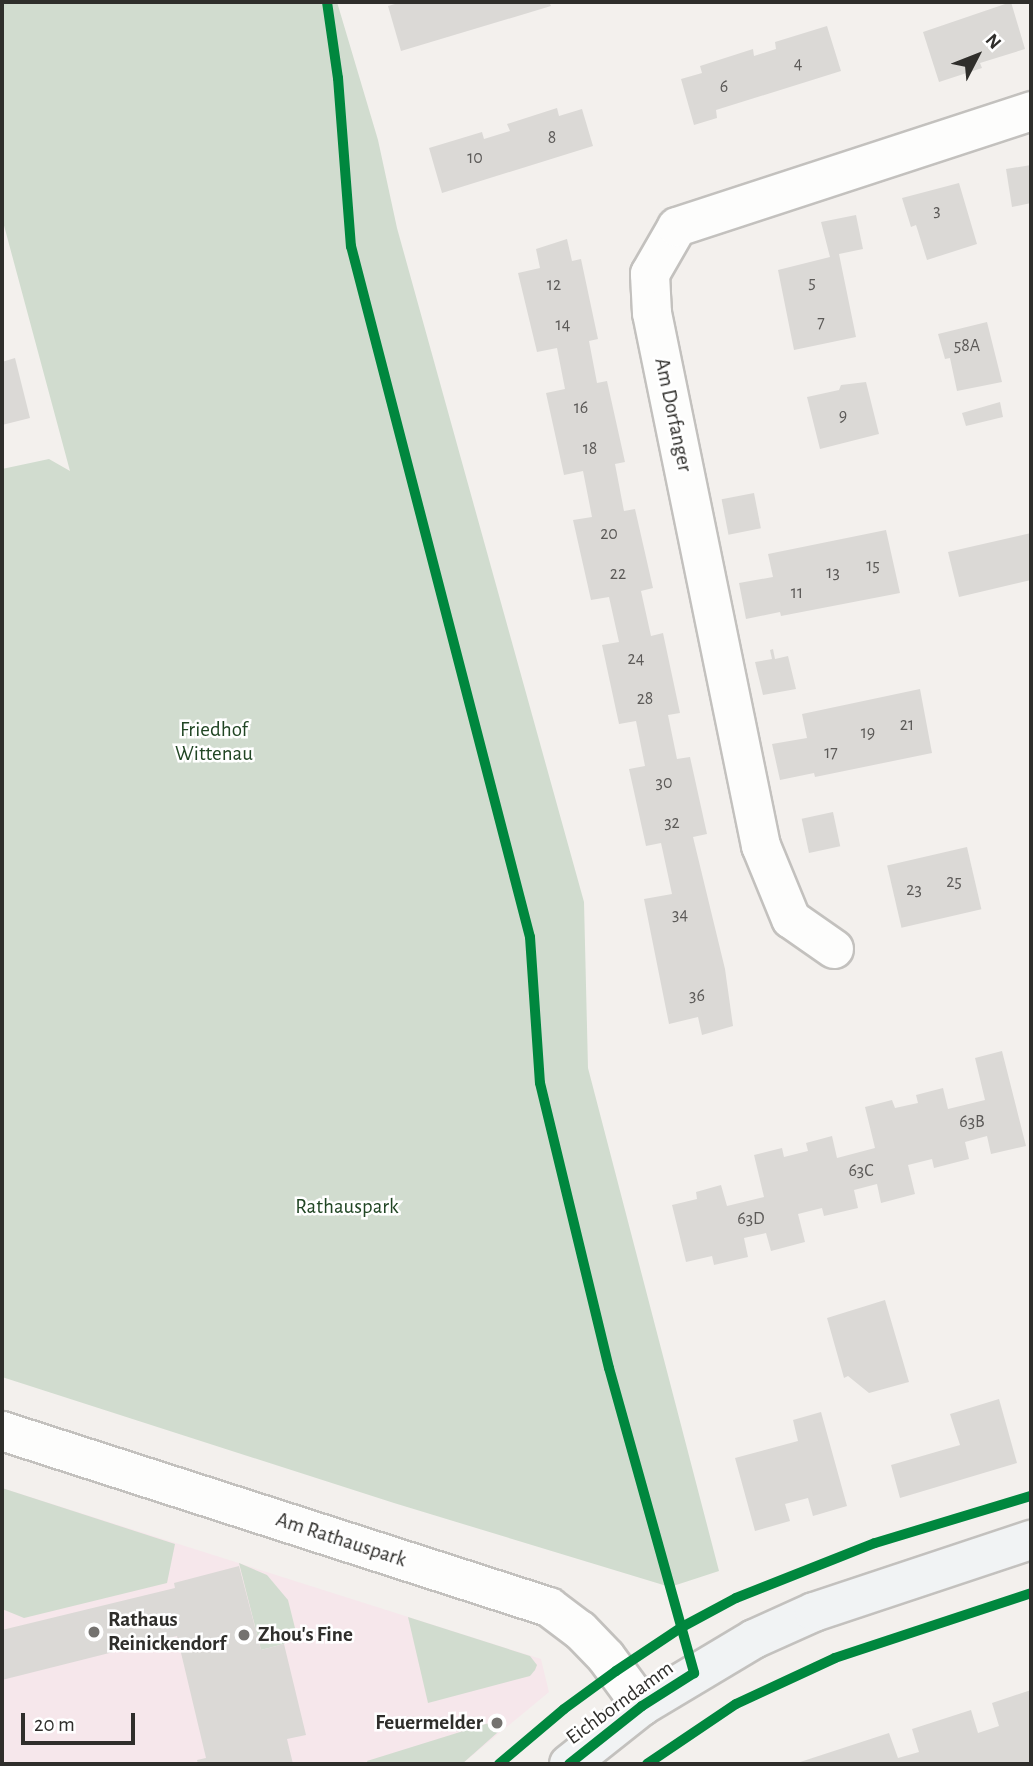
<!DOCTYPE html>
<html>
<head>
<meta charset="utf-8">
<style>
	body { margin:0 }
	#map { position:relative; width:1033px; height:1766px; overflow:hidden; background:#f3f0ed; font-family:"Alegreya Sans",sans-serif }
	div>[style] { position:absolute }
	.commercial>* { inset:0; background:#f6e7eb }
	.green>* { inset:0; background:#d1dccf }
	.building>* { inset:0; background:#dbd9d6; transform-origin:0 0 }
	.roads { filter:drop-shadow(2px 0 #c3c1be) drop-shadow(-2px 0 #c3c1be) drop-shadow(0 2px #c3c1be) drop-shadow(0 -2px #c3c1be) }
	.minor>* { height:38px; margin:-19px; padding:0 19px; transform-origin:19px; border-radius:19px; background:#fdfdfc }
	.secondary>* { height:38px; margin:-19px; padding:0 19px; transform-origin:19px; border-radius:19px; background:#f1f3f4 }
	.cycleway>* { height:10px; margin:-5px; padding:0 5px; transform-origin:5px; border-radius:5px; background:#00873e }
	.dots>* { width:19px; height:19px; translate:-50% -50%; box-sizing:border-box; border:4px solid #fff; border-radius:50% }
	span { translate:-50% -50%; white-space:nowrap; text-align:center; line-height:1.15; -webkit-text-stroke:5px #fff; paint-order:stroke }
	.number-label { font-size:18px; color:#5c5a58 }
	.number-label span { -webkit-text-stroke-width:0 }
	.street-label { font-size:21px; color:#2f2e2b }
	.park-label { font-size:21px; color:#214624 }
	.poi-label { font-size:21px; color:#2f2e2b; font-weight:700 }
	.left { translate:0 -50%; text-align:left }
	.right { translate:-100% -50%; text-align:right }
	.frame { position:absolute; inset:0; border:4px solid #2f2e2b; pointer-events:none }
	.north { position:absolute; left:942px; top:21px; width:70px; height:70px; -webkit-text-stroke:5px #fff; paint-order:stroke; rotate:48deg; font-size:19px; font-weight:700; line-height:28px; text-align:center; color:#2f2e2b }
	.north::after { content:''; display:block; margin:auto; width:24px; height:32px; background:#2f2e2b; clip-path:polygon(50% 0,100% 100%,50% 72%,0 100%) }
	.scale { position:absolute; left:21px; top:1713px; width:114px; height:32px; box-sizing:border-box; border:4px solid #2f2e2b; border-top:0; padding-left:9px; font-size:21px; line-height:24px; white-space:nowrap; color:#2f2e2b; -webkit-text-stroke:5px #fff; paint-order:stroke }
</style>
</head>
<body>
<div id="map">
	<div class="commercial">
		<div style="clip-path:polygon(2px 1488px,541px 1659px,549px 1692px,462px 1764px,2px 1764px)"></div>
	</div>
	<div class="green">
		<div style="clip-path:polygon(2px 2px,337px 2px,378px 140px,397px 228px,584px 902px,588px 1068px,719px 1571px,670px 1587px,394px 1503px,2px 1377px,2px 469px,49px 459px,70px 471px,2px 218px)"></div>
		<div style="clip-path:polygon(2px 1488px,175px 1544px,167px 1583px,24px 1618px,2px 1609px)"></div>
		<div style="clip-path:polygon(239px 1563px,267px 1575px,288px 1600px,296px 1632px,284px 1644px,261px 1650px)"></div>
		<div style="clip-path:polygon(408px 1617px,530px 1656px,537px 1665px,535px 1670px,530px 1676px,428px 1703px)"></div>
		<div style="clip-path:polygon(500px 1722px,506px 1725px,462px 1764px,368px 1764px,367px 1761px,489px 1723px)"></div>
	</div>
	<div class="building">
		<div style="clip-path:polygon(402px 2px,549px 2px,551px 6px,401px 51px,388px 6px)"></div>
		<div style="clip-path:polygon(1011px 2px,1025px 49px,980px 63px,982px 68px,939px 82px,923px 32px)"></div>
		<div style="clip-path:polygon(827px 26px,841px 71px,716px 110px,717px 118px,694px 125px,681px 79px,702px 73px,700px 66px,753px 49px,754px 56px,776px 49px,775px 42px)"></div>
		<div style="clip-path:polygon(557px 108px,559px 116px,582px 109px,593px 146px,442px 193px,429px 148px,482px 132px,484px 139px,510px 131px,507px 124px)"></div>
		<div style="clip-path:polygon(1031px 165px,1031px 203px,1012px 207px,1006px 169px)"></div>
		<div style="clip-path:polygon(959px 183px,977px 244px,927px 260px,916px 225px,911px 227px,902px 198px)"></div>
		<div style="clip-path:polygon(856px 215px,863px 249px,839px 254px,856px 337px,794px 350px,778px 270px,830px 257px,821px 222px)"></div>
		<div style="clip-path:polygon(567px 239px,572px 261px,581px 259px,598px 339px,589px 341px,597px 383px,607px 381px,625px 462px,615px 464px,624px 511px,635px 509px,653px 588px,641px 591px,651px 636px,663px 633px,680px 713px,668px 715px,677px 759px,690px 757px,707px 834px,693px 837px,725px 969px,733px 1026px,702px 1035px,698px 1017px,669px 1024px,644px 899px,672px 894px,669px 880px,661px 843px,646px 846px,629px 769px,645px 766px,636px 721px,619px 724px,602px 645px,619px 642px,609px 597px,591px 600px,573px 520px,592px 517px,583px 471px,564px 475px,546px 393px,565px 389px,557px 348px,537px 352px,518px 273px,540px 268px,536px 249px)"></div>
		<div style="clip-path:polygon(987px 322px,1002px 382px,957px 391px,950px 358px,945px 359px,938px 334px)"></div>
		<div style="clip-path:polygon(15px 358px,30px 418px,2px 425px,2px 362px)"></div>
		<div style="clip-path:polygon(866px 382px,879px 434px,820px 449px,807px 397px,839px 390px,841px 385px)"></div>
		<div style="clip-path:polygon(1000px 402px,1003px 417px,966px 426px,962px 413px)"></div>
		<div style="left:754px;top:493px;width:36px;height:33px;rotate:79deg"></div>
		<div style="clip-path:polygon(886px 530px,900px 593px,781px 616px,780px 612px,746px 619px,739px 583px,773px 577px,768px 554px)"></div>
		<div style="clip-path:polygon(1031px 533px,1031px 580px,959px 597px,948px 552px)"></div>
		<div style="clip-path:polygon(773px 649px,775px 659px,788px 656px,796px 689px,763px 695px,755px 662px,772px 659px,770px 650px)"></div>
		<div style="clip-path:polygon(920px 689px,932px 753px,815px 777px,814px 773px,780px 780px,772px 744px,807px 738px,802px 714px)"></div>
		<div style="left:833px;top:812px;width:35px;height:32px;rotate:78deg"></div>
		<div style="left:967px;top:847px;width:64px;height:82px;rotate:77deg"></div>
		<div style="clip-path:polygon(1002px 1051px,1026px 1146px,991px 1154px,987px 1136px,965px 1142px,969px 1159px,934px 1168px,932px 1159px,908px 1165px,915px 1194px,881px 1203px,877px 1184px,854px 1190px,858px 1208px,824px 1216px,822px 1208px,798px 1214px,805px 1242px,771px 1251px,766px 1233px,744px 1238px,748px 1257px,714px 1265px,712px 1256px,686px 1262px,672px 1205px,697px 1199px,696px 1192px,721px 1185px,727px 1206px,764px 1197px,754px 1155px,782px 1148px,784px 1157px,808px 1151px,806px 1143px,832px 1136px,837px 1158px,875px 1148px,865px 1107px,892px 1100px,895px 1108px,918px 1103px,916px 1095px,943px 1088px,948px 1109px,985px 1100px,975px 1058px)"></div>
		<div style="clip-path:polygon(885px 1300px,909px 1382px,869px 1393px,848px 1376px,844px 1378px,827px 1318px)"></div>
		<div style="clip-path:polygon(999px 1399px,1017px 1463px,900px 1498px,891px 1465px,960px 1445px,950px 1414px)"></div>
		<div style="clip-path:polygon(821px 1412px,847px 1506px,813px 1516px,808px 1498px,785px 1504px,790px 1521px,755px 1531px,735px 1458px,798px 1441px,793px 1420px)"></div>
		<div style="clip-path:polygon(239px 1566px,261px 1650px,284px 1644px,306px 1735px,287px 1739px,293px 1764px,198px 1764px,197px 1760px,206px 1758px,177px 1636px,2px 1680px,2px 1630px,175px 1588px,174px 1583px)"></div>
		<div style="clip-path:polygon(1031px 1690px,1031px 1764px,794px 1764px,889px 1733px,898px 1758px,919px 1752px,912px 1729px,971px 1710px,978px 1733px,999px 1726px,992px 1703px)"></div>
	</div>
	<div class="roads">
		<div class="minor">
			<div style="left:834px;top:949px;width:52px;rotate:-145.1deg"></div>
			<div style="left:791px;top:919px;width:79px;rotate:-112.3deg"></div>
			<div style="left:761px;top:846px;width:544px;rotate:-101.56deg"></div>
			<div style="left:652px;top:313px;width:39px;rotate:-93deg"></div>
			<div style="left:650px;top:274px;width:54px;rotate:-60.1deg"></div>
			<div style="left:677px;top:227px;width:373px;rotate:-18.1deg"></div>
			<div style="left:2px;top:1431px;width:575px;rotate:17.84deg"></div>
			<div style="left:549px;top:1607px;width:39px;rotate:37deg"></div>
			<div style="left:580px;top:1630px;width:37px;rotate:46deg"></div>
			<div style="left:606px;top:1657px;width:61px;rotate:53.7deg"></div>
		</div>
		<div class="secondary">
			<div style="left:569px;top:1764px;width:93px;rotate:-38.5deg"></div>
			<div style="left:642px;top:1706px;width:131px;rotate:-30.9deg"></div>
			<div style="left:754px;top:1639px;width:66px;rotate:-24.2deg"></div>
			<div style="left:814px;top:1612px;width:229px;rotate:-18.4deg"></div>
		</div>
	</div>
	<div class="cycleway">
		<div style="left:327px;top:2px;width:77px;rotate:81.8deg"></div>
		<div style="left:338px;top:78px;width:169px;rotate:85.6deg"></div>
		<div style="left:351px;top:246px;width:714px;rotate:75.48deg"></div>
		<div style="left:530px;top:937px;width:146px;rotate:86.1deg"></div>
		<div style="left:540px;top:1083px;width:293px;rotate:76.4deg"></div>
		<div style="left:609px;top:1368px;width:317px;rotate:74.4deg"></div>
		<div style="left:694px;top:1673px;width:62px;rotate:147.6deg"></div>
		<div style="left:642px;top:1706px;width:93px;rotate:141.5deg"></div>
		<div style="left:499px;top:1764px;width:85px;rotate:-40.2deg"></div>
		<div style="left:564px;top:1709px;width:64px;rotate:-36.2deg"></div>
		<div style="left:616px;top:1671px;width:79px;rotate:-33.7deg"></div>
		<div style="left:682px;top:1627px;width:61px;rotate:-28.2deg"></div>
		<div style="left:736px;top:1598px;width:149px;rotate:-21.6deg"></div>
		<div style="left:875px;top:1543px;width:163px;rotate:-16.8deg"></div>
		<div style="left:647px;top:1764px;width:107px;rotate:-34deg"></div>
		<div style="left:736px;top:1704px;width:109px;rotate:-24.9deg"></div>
		<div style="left:835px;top:1658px;width:206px;rotate:-18.3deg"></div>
	</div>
	<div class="dots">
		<div style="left:94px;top:1632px;background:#74726f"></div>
		<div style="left:244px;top:1635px;background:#74726f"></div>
		<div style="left:497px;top:1723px;background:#74726f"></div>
	</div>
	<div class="number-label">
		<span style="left:798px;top:64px">4</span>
		<span style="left:724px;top:87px">6</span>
		<span style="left:552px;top:138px">8</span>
		<span style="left:475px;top:158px">10</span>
		<span style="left:937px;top:211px">3</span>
		<span style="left:812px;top:283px">5</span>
		<span style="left:554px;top:285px">12</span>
		<span style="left:821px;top:323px">7</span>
		<span style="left:563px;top:325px">14</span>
		<span style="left:967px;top:346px">58A</span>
		<span style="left:581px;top:408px">16</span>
		<span style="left:843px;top:416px">9</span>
		<span style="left:590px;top:449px">18</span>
		<span style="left:609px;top:534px">20</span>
		<span style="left:873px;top:566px">15</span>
		<span style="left:833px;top:573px">13</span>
		<span style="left:618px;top:574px">22</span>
		<span style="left:797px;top:593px">11</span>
		<span style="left:636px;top:659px">24</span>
		<span style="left:645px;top:699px">28</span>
		<span style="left:907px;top:725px">21</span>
		<span style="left:868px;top:733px">19</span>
		<span style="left:831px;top:753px">17</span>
		<span style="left:664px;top:783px">30</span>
		<span style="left:672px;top:823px">32</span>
		<span style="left:954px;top:882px">25</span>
		<span style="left:914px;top:890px">23</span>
		<span style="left:680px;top:915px">34</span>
		<span style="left:697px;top:996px">36</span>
		<span style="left:972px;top:1122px">63B</span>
		<span style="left:861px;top:1171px">63C</span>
		<span style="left:751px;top:1219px">63D</span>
	</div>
	<div class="street-label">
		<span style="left:673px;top:415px;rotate:78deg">Am Dorfanger</span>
		<span style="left:341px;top:1540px;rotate:18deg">Am Rathauspark</span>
		<span style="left:620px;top:1703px;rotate:-36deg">Eichborndamm</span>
	</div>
	<div class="park-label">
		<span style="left:214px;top:742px">Friedhof<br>Wittenau</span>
		<span style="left:347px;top:1207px">Rathauspark</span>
	</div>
	<div class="poi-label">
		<span class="left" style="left:108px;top:1632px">Rathaus<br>Reinickendorf</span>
		<span class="left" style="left:258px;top:1635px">Zhou's Fine</span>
		<span class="right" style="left:483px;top:1723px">Feuermelder</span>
	</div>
	<div class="frame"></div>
	<div class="north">N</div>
	<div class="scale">20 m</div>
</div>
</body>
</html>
